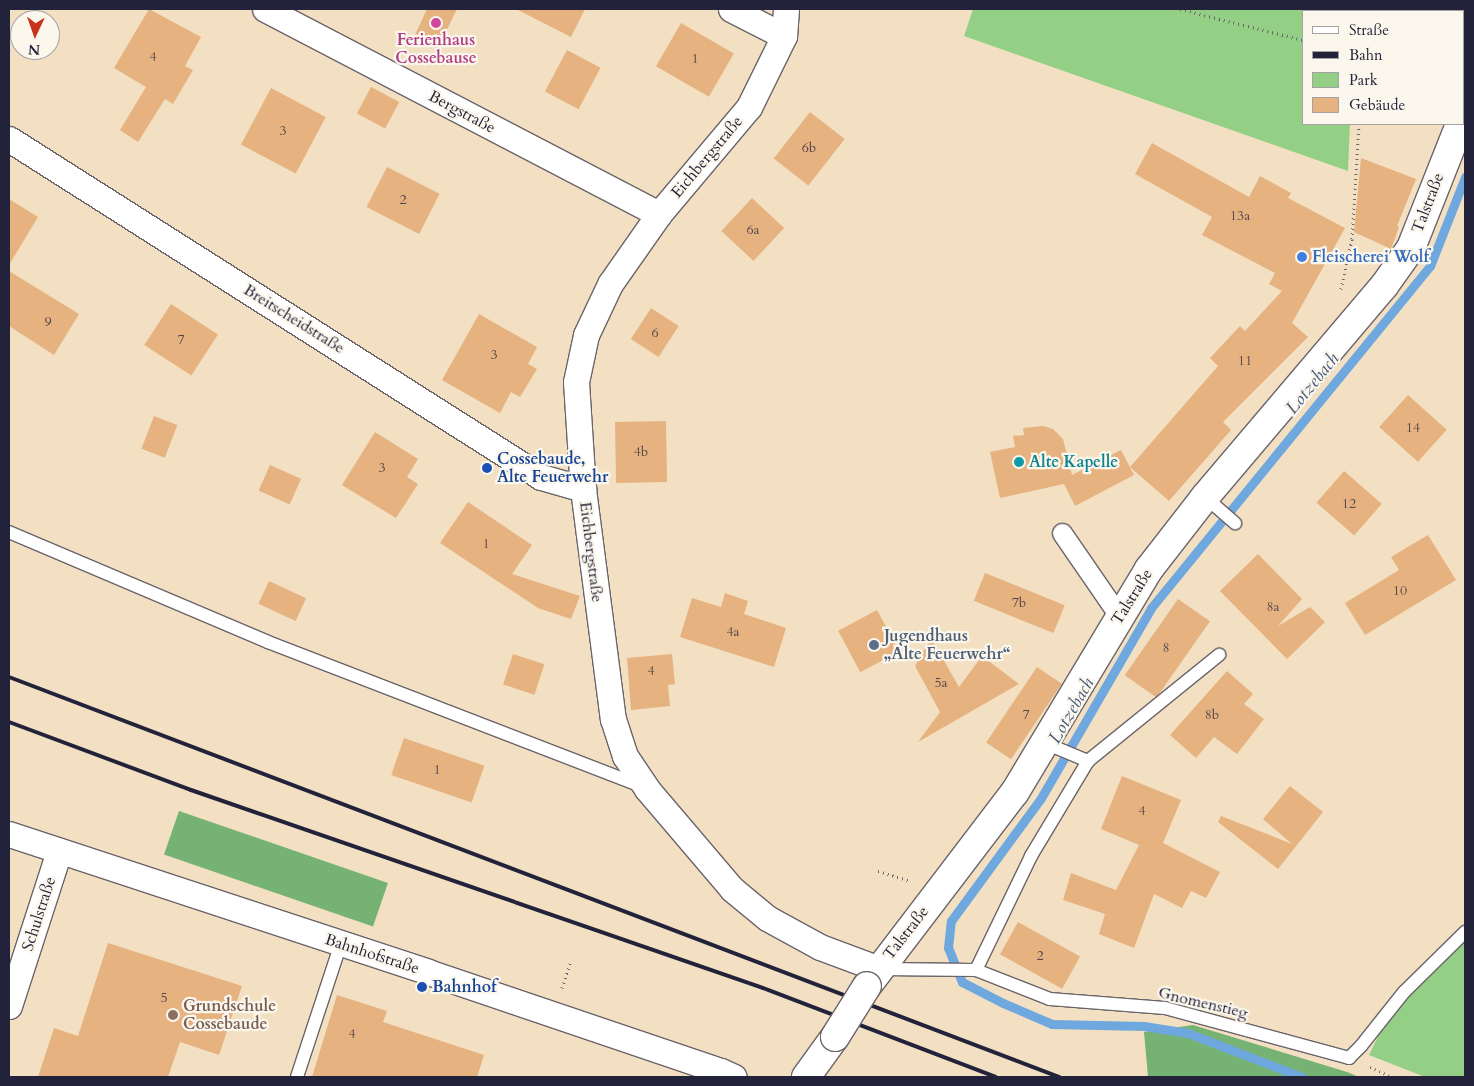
<!DOCTYPE html>
<html>
<head>
<meta charset="utf-8">
<style>
	body { margin:0 }
	#map { position:relative; width:1474px; height:1086px; overflow:hidden; background:#f3e0c2; font-family:Cardo,serif }
	div>[style] { position:absolute }
	.green>* { inset:0; background:#93d086 }
	.forest>* { inset:0; background:#76b273; transform-origin:0 0 }
	.stream>* { height:9px; margin:-4.5px; padding:0 4.5px; transform-origin:4.5px; border-radius:4.5px; background:#6ea8de }
	.building>* { inset:0; background:#e5b280; transform-origin:0 0 }
	.path>* { height:3px; margin-top:-1.5px; transform-origin:0; background:repeating-linear-gradient(90deg,#6b646a 0 1px,transparent 0 5px) }
	.roads { filter:drop-shadow(1px 0 #6b646a) drop-shadow(-1px 0 #6b646a) drop-shadow(0 1px #6b646a) drop-shadow(0 -1px #6b646a) }
	.service>* { height:12px; margin:-6px; padding:0 6px; transform-origin:6px; border-radius:6px; background:#fff }
	.pedestrian>* { height:19px; margin:-9.5px; padding:0 9.5px; transform-origin:9.5px; border-radius:9.5px; background:#fff }
	.minor>* { height:25px; margin:-12.5px; padding:0 12.5px; transform-origin:12.5px; border-radius:12.5px; background:#fff }
	.tertiary>* { height:28px; margin:-14px; padding:0 14px; transform-origin:14px; border-radius:14px; background:#fff }
	.rail>* { height:4px; margin:-2px; padding:0 2px; transform-origin:2px; border-radius:2px; background:#22223b }
	.bridges { filter:drop-shadow(1px 0 #6b646a) drop-shadow(-1px 0 #6b646a) drop-shadow(0 1px #6b646a) drop-shadow(0 -1px #6b646a) }
	.tertiary-bridge>* { height:28px; margin:-14px; padding:0 14px; transform-origin:14px; border-radius:14px; background:#fff }
	.dots>* { width:14px; height:14px; translate:-50% -50%; box-sizing:border-box; border:2px solid #fbf7ec; border-radius:50% }
	span { translate:-50% -50%; white-space:nowrap; text-align:center; line-height:1.15; -webkit-text-stroke:4.5px #fbf7ec; paint-order:stroke }
	.number-label { font-size:14px; color:#53464c }
	.number-label span { -webkit-text-stroke-width:0 }
	.hotel-label { font-size:16px; color:#b23c85; font-weight:700 }
	.street-label { font-size:16px; color:#22223b }
	.shop-label { font-size:16px; color:#366cbe; font-weight:700 }
	.left { translate:0 -50%; text-align:left }
	.transit-label { font-size:16px; color:#164399; font-weight:700 }
	.culture-label { font-size:16px; color:#0d838f; font-weight:700 }
	.service-label { font-size:16px; color:#4e5e75; font-weight:700 }
	.education-label { font-size:16px; color:#785e54; font-weight:700 }
	.water-label { font-size:18px; color:#40587c; font-style:italic }
	.frame { position:absolute; inset:0; border:10px solid #22223b; pointer-events:none }
	.legend { position:absolute; left:1302px; top:10px; width:162px; height:115px; box-sizing:border-box; background:#fbf7ec; border:1px solid #a4a2a5; margin:0; padding:6px 9px; list-style:none; font-size:15px; color:#22223b }
	.legend li { display:flex; align-items:center; gap:10px; height:25px }
	.legend b { width:25px; border:1px solid #a4a2a5 }
	.north { position:absolute; left:10px; top:10px; width:50px; height:50px; box-sizing:border-box; background:#fbf7ec; border:1px solid #a4a2a5; border-radius:50%; rotate:183deg; font-size:14px; font-weight:700; line-height:20px; text-align:center; color:#22223b }
	.north::after { content:''; display:block; margin:auto; width:18px; height:22px; background:#c8321e; clip-path:polygon(50% 0,100% 100%,50% 72%,0 100%) }
</style>
</head>
<body>
<div id="map">
	<div class="green">
		<div style="clip-path:polygon(973px 9px,1369px 9px,1368px 11px,1303px 11px,1303px 124px,1350px 124px,1348px 171px,964px 36px)"></div>
		<div style="clip-path:polygon(1465px 924px,1465px 1077px,1425px 1077px,1369px 1055px,1402px 987px)"></div>
	</div>
	<div class="forest">
		<div style="left:179px;top:811px;width:221px;height:46px;rotate:19deg"></div>
		<div style="clip-path:polygon(1193px 1025px,1347px 1072px,1359px 1077px,1148px 1077px,1144px 1032px)"></div>
	</div>
	<div class="stream">
		<div style="left:1302px;top:1077px;width:122px;rotate:-158.9deg"></div>
		<div style="left:1188px;top:1033px;width:45px;rotate:-171deg"></div>
		<div style="left:1144px;top:1026px;width:92px;rotate:-178.8deg"></div>
		<div style="left:1052px;top:1024px;width:53px;rotate:-156.8deg"></div>
		<div style="left:1003px;top:1003px;width:46px;rotate:-152.9deg"></div>
		<div style="left:962px;top:982px;width:37px;rotate:-112deg"></div>
		<div style="left:948px;top:948px;width:27px;rotate:-84deg"></div>
		<div style="left:951px;top:921px;width:152px;rotate:-53.8deg"></div>
		<div style="left:1041px;top:798px;width:220px;rotate:-59.9deg"></div>
		<div style="left:1151px;top:608px;width:441px;rotate:-50.8deg"></div>
		<div style="left:1430px;top:266px;width:96px;rotate:-68.5deg"></div>
	</div>
	<div class="building">
		<div style="clip-path:polygon(149px 9px,201px 37px,185px 66px,193px 70px,173px 104px,165px 99px,138px 142px,120px 130px,146px 87px,114px 68px)"></div>
		<div style="clip-path:polygon(427px 9px,457px 9px,438px 48px,414px 37px)"></div>
		<div style="clip-path:polygon(516px 9px,585px 9px,571px 37px)"></div>
		<div style="left:681px;top:23px;width:61px;height:50px;rotate:30deg"></div>
		<div style="left:567px;top:50px;width:38px;height:47px;rotate:28deg"></div>
		<div style="left:371px;top:87px;width:32px;height:30px;rotate:28deg"></div>
		<div style="left:271px;top:88px;width:62px;height:64px;rotate:28deg"></div>
		<div style="left:810px;top:112px;width:44px;height:59px;rotate:38deg"></div>
		<div style="clip-path:polygon(1152px 143px,1249px 197px,1260px 176px,1291px 193px,1288px 198px,1345px 228px,1292px 323px,1308px 337px,1223px 422px,1231px 430px,1169px 501px,1130px 467px,1218px 366px,1210px 358px,1240px 326px,1245px 331px,1282px 291px,1269px 284px,1275px 273px,1202px 235px,1212px 217px,1135px 174px)"></div>
		<div style="clip-path:polygon(1361px 158px,1416px 179px,1397px 226px,1399px 227px,1391px 249px,1354px 232px)"></div>
		<div style="left:387px;top:167px;width:59px;height:45px;rotate:27deg"></div>
		<div style="left:752px;top:198px;width:44px;height:45px;rotate:43deg"></div>
		<div style="clip-path:polygon(9px 199px,38px 217px,9px 265px)"></div>
		<div style="clip-path:polygon(9px 271px,79px 314px,54px 355px,9px 326px)"></div>
		<div style="left:171px;top:304px;width:56px;height:49px;rotate:33deg"></div>
		<div style="left:651px;top:308px;width:33px;height:37px;rotate:33deg"></div>
		<div style="clip-path:polygon(479px 314px,537px 347px,528px 364px,537px 369px,520px 397px,511px 392px,500px 413px,442px 380px)"></div>
		<div style="left:1408px;top:395px;width:52px;height:43px;rotate:42deg"></div>
		<div style="left:154px;top:416px;width:25px;height:35px;rotate:21deg"></div>
		<div style="left:666px;top:421px;width:61px;height:51px;rotate:89deg"></div>
		<div style="clip-path:polygon(1043px 426px,1053px 429px,1063px 439px,1072px 475px,1121px 450px,1134px 475px,1075px 506px,1064px 484px,1000px 498px,990px 452px,1015px 447px,1013px 436px,1024px 435px,1023px 428px)"></div>
		<div style="clip-path:polygon(375px 432px,418px 459px,407px 477px,418px 484px,396px 518px,342px 485px)"></div>
		<div style="left:270px;top:465px;width:34px;height:28px;rotate:24deg"></div>
		<div style="left:1344px;top:471px;width:50px;height:42px;rotate:41deg"></div>
		<div style="clip-path:polygon(468px 502px,532px 545px,512px 574px,580px 596px,571px 619px,538px 608px,440px 543px)"></div>
		<div style="clip-path:polygon(1428px 535px,1456px 580px,1365px 635px,1345px 603px,1399px 570px,1391px 557px)"></div>
		<div style="clip-path:polygon(1258px 554px,1302px 599px,1278px 626px,1310px 607px,1325px 622px,1287px 659px,1220px 591px)"></div>
		<div style="left:985px;top:573px;width:86px;height:30px;rotate:22deg"></div>
		<div style="left:269px;top:581px;width:41px;height:25px;rotate:25deg"></div>
		<div style="clip-path:polygon(725px 593px,748px 601px,744px 614px,786px 628px,774px 667px,680px 637px,692px 598px,721px 607px)"></div>
		<div style="left:1178px;top:599px;width:39px;height:93px;rotate:35deg"></div>
		<div style="left:877px;top:610px;width:47px;height:44px;rotate:62deg"></div>
		<div style="clip-path:polygon(931px 638px,959px 687px,982px 656px,1019px 684px,918px 742px,940px 712px,915px 666px)"></div>
		<div style="left:513px;top:654px;width:33px;height:32px;rotate:18deg"></div>
		<div style="clip-path:polygon(672px 654px,675px 684px,668px 685px,670px 706px,631px 710px,627px 658px)"></div>
		<div style="left:1037px;top:667px;width:30px;height:91px;rotate:34deg"></div>
		<div style="clip-path:polygon(1227px 671px,1253px 694px,1244px 704px,1264px 719px,1237px 754px,1214px 737px,1196px 758px,1170px 735px)"></div>
		<div style="left:404px;top:738px;width:85px;height:39px;rotate:19deg"></div>
		<div style="clip-path:polygon(1122px 776px,1181px 800px,1163px 843px,1220px 872px,1206px 898px,1191px 891px,1182px 908px,1154px 894px,1134px 948px,1099px 934px,1105px 914px,1063px 900px,1071px 873px,1116px 890px,1139px 845px,1101px 829px)"></div>
		<div style="clip-path:polygon(1290px 786px,1323px 812px,1278px 869px,1218px 822px,1221px 816px,1292px 844px,1263px 819px)"></div>
		<div style="left:1018px;top:922px;width:71px;height:37px;rotate:29deg"></div>
		<div style="clip-path:polygon(108px 943px,242px 986px,219px 1055px,180px 1042px,168px 1077px,38px 1077px,54px 1028px,78px 1036px)"></div>
		<div style="clip-path:polygon(337px 995px,387px 1011px,383px 1022px,484px 1055px,477px 1077px,312px 1077px)"></div>
	</div>
	<div class="path">
		<div style="left:1180px;top:9px;width:127px;rotate:14.1deg"></div>
		<div style="left:1347px;top:9px;width:2px;rotate:90deg"></div>
		<div style="left:1341px;top:289px;width:51px;rotate:-77.6deg"></div>
		<div style="left:1352px;top:239px;width:115px;rotate:-86.5deg"></div>
		<div style="left:878px;top:871px;width:34px;rotate:17deg"></div>
		<div style="left:562px;top:988px;width:26px;rotate:-72deg"></div>
		<div style="left:1370px;top:1067px;width:24px;rotate:24deg"></div>
	</div>
	<div class="roads">
		<div class="service">
			<div style="left:1205px;top:497px;width:40px;rotate:41deg"></div>
			<div style="left:9px;top:532px;width:281px;rotate:23deg"></div>
			<div style="left:268px;top:642px;width:402px;rotate:21.1deg"></div>
			<div style="left:1045px;top:743px;width:47px;rotate:22.7deg"></div>
			<div style="left:881px;top:969px;width:95px;rotate:0.6deg"></div>
			<div style="left:976px;top:970px;width:79px;rotate:21.4deg"></div>
			<div style="left:1050px;top:999px;width:115px;rotate:4.5deg"></div>
			<div style="left:1165px;top:1008px;width:191px;rotate:15.2deg"></div>
			<div style="left:1349px;top:1058px;width:17px;rotate:-45deg"></div>
			<div style="left:1361px;top:1046px;width:69px;rotate:-51.5deg"></div>
			<div style="left:1404px;top:992px;width:86px;rotate:-44.5deg"></div>
			<div style="left:976px;top:970px;width:127px;rotate:-64.2deg"></div>
			<div style="left:1031px;top:856px;width:111px;rotate:-59deg"></div>
			<div style="left:1088px;top:761px;width:169px;rotate:-39deg"></div>
			<div style="left:297px;top:1077px;width:141px;rotate:-71.8deg"></div>
		</div>
		<div class="pedestrian">
			<div style="left:1062px;top:533px;width:102px;rotate:55.4deg"></div>
		</div>
		<div class="minor">
			<div style="left:265px;top:9px;width:444px;rotate:27.5deg"></div>
			<div style="left:731px;top:9px;width:59px;rotate:27deg"></div>
			<div style="left:786px;top:9px;width:27px;rotate:94deg"></div>
			<div style="left:784px;top:36px;width:79px;rotate:116.2deg"></div>
			<div style="left:749px;top:107px;width:140px;rotate:130.1deg"></div>
			<div style="left:659px;top:214px;width:85px;rotate:125deg"></div>
			<div style="left:610px;top:284px;width:56px;rotate:115.2deg"></div>
			<div style="left:586px;top:335px;width:48px;rotate:102deg"></div>
			<div style="left:576px;top:382px;width:107px;rotate:86.3deg"></div>
			<div style="left:583px;top:489px;width:232px;rotate:82.6deg"></div>
			<div style="left:613px;top:719px;width:39px;rotate:72deg"></div>
			<div style="left:625px;top:756px;width:40px;rotate:56deg"></div>
			<div style="left:647px;top:789px;width:131px;rotate:49.6deg"></div>
			<div style="left:732px;top:889px;width:45px;rotate:39.6deg"></div>
			<div style="left:767px;top:918px;width:60px;rotate:28.7deg"></div>
			<div style="left:820px;top:947px;width:63px;rotate:20.4deg"></div>
			<div style="left:9px;top:139px;width:630px;rotate:32.43deg"></div>
			<div style="left:541px;top:477px;width:44px;rotate:15.9deg"></div>
			<div style="left:9px;top:834px;width:441px;rotate:18.2deg"></div>
			<div style="left:428px;top:972px;width:309px;rotate:18.7deg"></div>
			<div style="left:721px;top:1071px;width:14px;rotate:25deg"></div>
			<div style="left:9px;top:1006px;width:163px;rotate:-72.1deg"></div>
		</div>
		<div class="tertiary">
			<div style="left:867px;top:986px;width:244px;rotate:-52.7deg"></div>
			<div style="left:1015px;top:792px;width:260px;rotate:-59deg"></div>
			<div style="left:1149px;top:569px;width:91px;rotate:-52.1deg"></div>
			<div style="left:1205px;top:497px;width:277px;rotate:-49.7deg"></div>
			<div style="left:1384px;top:286px;width:47px;rotate:-54.6deg"></div>
			<div style="left:1411px;top:248px;width:133px;rotate:-68.4deg"></div>
			<div style="left:806px;top:1077px;width:49px;rotate:-54.1deg"></div>
		</div>
	</div>
	<div class="rail">
		<div style="left:9px;top:677px;width:1124px;rotate:20.85deg"></div>
		<div style="left:9px;top:722px;width:194px;rotate:20.5deg"></div>
		<div style="left:191px;top:790px;width:605px;rotate:19.09deg"></div>
		<div style="left:763px;top:988px;width:249px;rotate:20.9deg"></div>
	</div>
	<div class="bridges">
		<div class="tertiary-bridge">
			<div style="left:835px;top:1037px;width:60px;rotate:-57.9deg"></div>
		</div>
	</div>
	<div class="dots">
		<div style="left:436px;top:23px;background:#d1479c"></div>
		<div style="left:1302px;top:257px;background:#3f7fe0"></div>
		<div style="left:1019px;top:462px;background:#0f9aa8"></div>
		<div style="left:487px;top:468px;background:#1a4fb4"></div>
		<div style="left:874px;top:645px;background:#5c6f8a"></div>
		<div style="left:422px;top:987px;background:#1a4fb4"></div>
		<div style="left:173px;top:1015px;background:#8d6e63"></div>
	</div>
	<div class="number-label">
		<span style="left:153px;top:57px">4</span>
		<span style="left:695px;top:59px">1</span>
		<span style="left:283px;top:131px">3</span>
		<span style="left:809px;top:148px">6b</span>
		<span style="left:403px;top:200px">2</span>
		<span style="left:1240px;top:216px">13a</span>
		<span style="left:753px;top:230px">6a</span>
		<span style="left:48px;top:322px">9</span>
		<span style="left:655px;top:333px">6</span>
		<span style="left:181px;top:340px">7</span>
		<span style="left:494px;top:355px">3</span>
		<span style="left:1245px;top:361px">11</span>
		<span style="left:1413px;top:428px">14</span>
		<span style="left:641px;top:452px">4b</span>
		<span style="left:382px;top:468px">3</span>
		<span style="left:1349px;top:504px">12</span>
		<span style="left:486px;top:544px">1</span>
		<span style="left:1400px;top:591px">10</span>
		<span style="left:1019px;top:603px">7b</span>
		<span style="left:1273px;top:607px">8a</span>
		<span style="left:733px;top:632px">4a</span>
		<span style="left:1166px;top:648px">8</span>
		<span style="left:651px;top:671px">4</span>
		<span style="left:941px;top:683px">5a</span>
		<span style="left:1026px;top:715px">7</span>
		<span style="left:1212px;top:715px">8b</span>
		<span style="left:437px;top:770px">1</span>
		<span style="left:1142px;top:811px">4</span>
		<span style="left:1040px;top:956px">2</span>
		<span style="left:164px;top:998px">5</span>
		<span style="left:352px;top:1034px">4</span>
	</div>
	<div class="hotel-label">
		<span style="left:436px;top:49px">Ferienhaus<br>Cossebause</span>
	</div>
	<div class="street-label">
		<span style="left:462px;top:112px;rotate:28deg">Bergstraße</span>
		<span style="left:707px;top:157px;rotate:-50deg">Eichbergstraße</span>
		<span style="left:1428px;top:203px;rotate:-69deg">Talstraße</span>
		<span style="left:294px;top:319px;rotate:32deg">Breitscheidstraße</span>
		<span style="left:591px;top:552px;rotate:83deg">Eichbergstraße</span>
		<span style="left:1132px;top:597px;rotate:-58deg">Talstraße</span>
		<span style="left:39px;top:914px;rotate:-72deg">Schulstraße</span>
		<span style="left:906px;top:933px;rotate:-52deg">Talstraße</span>
		<span style="left:372px;top:954px;rotate:18deg">Bahnhofstraße</span>
		<span style="left:1203px;top:1003px;rotate:13deg">Gnomenstieg</span>
	</div>
	<div class="shop-label">
		<span class="left" style="left:1312px;top:257px">Fleischerei Wolf</span>
	</div>
	<div class="transit-label">
		<span class="left" style="left:497px;top:468px">Cossebaude,<br>Alte Feuerwehr</span>
		<span class="left" style="left:432px;top:987px">Bahnhof</span>
	</div>
	<div class="culture-label">
		<span class="left" style="left:1029px;top:462px">Alte Kapelle</span>
	</div>
	<div class="service-label">
		<span class="left" style="left:884px;top:645px">Jugendhaus<br>„Alte Feuerwehr“</span>
	</div>
	<div class="education-label">
		<span class="left" style="left:183px;top:1015px">Grundschule<br>Cossebaude</span>
	</div>
	<div class="water-label">
		<span style="left:1313px;top:384px;rotate:-51deg">Lotzebach</span>
		<span style="left:1072px;top:711px;rotate:-60deg">Lotzebach</span>
	</div>
	<div class="frame"></div>
	<ul class="legend">
	<li><b style="height:6px;background:#fff"></b>Straße</li>
	<li><b style="height:6px;background:#22223b"></b>Bahn</li>
	<li><b style="height:14px;background:#93d086"></b>Park</li>
	<li><b style="height:14px;background:#e5b280"></b>Gebäude</li>
	</ul>
	<div class="north">N</div>
</div>
</body>
</html>
